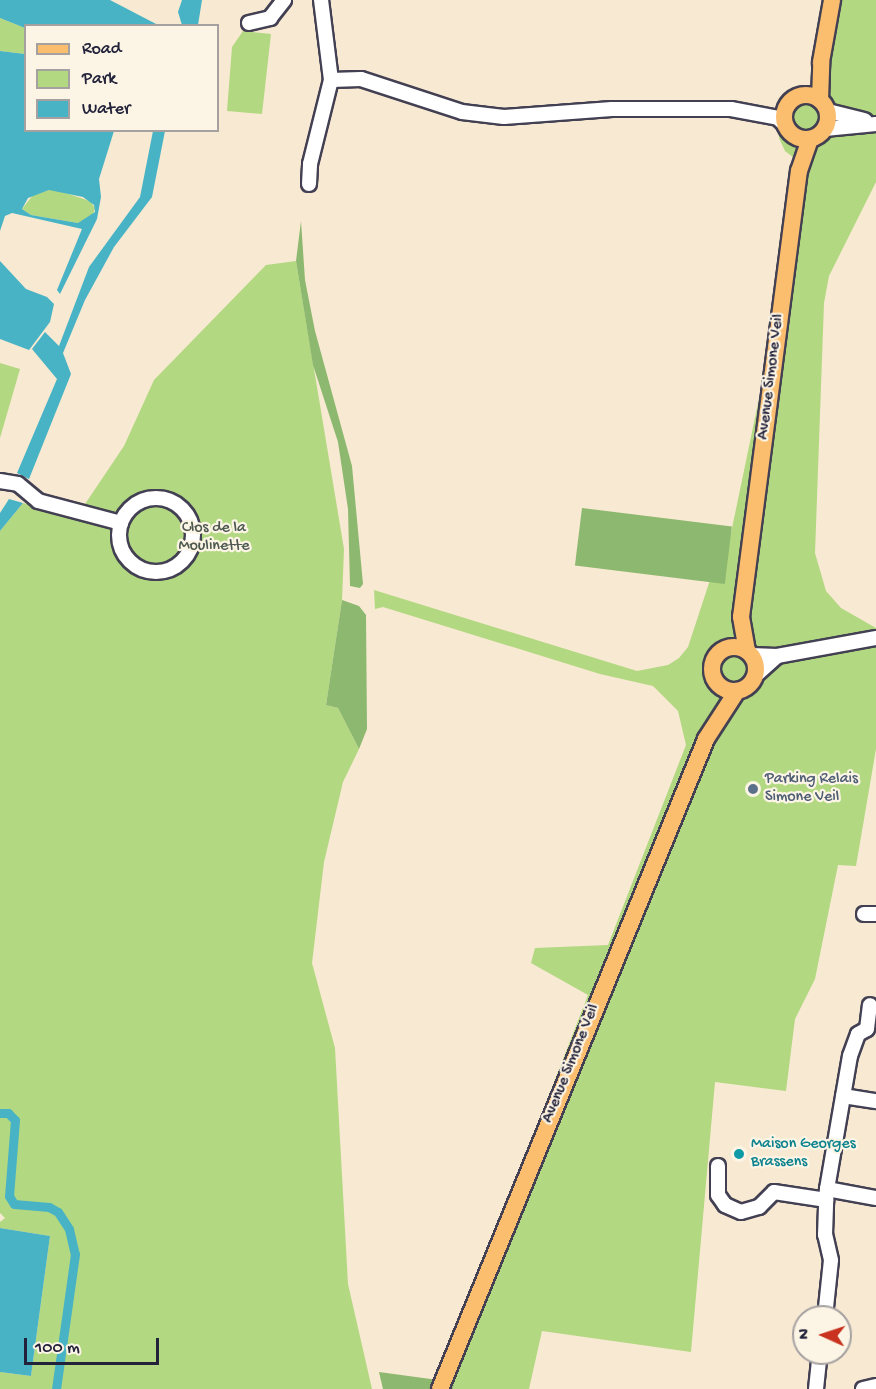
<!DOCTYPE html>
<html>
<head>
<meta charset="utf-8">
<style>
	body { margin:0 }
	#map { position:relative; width:876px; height:1389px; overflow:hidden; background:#f8e9d2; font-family:"Gochi Hand",sans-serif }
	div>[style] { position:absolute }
	.green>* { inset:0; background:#b2d881 }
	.forest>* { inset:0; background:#8db86f; transform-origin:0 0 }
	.water>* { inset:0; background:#48b3c5 }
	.canal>* { height:9px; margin:-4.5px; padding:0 4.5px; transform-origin:4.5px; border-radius:4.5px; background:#48b3c5 }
	.roads { filter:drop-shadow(2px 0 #424052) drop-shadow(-2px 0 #424052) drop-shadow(0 2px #424052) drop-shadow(0 -2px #424052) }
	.minor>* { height:14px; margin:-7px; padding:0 7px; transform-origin:7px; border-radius:7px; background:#fff }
	.minor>.ring { margin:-7px; padding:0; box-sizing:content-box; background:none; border:14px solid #fff; border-radius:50% }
	.major>* { height:16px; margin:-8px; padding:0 8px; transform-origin:8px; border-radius:8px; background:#fbbd6e }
	.major>.ring { margin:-8px; padding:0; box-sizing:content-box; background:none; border:16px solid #fbbd6e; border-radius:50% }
	.dots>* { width:16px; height:16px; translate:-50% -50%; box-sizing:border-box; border:3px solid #fcf5e5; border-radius:50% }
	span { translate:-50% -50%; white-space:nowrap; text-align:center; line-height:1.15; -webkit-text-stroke:4.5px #fcf5e5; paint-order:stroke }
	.street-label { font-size:16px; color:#22223b }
	.park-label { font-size:16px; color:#4d5950 }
	.service-label { font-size:16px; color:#4e5e75 }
	.left { translate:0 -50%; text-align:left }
	.culture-label { font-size:16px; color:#0d838f }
	.legend { position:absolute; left:24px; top:24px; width:195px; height:108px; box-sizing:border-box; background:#fcf5e5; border:2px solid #a5a1a1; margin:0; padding:8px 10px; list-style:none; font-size:18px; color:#22223b }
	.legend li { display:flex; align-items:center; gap:12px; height:30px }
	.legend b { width:30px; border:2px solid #a5a1a1 }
	.north { position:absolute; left:792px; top:1305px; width:60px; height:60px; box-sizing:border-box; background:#fcf5e5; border:2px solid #a5a1a1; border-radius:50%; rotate:273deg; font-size:16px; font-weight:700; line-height:24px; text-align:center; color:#22223b }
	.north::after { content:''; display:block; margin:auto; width:21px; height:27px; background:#c8321e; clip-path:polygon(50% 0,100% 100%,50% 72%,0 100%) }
	.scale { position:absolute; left:24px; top:1338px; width:135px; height:27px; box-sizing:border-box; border:3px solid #22223b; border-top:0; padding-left:8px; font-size:18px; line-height:21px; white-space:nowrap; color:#22223b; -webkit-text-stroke:4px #fcf5e5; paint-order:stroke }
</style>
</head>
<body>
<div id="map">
	<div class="green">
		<div style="clip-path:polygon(835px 0,876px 0,876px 182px,829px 276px,824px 303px,815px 553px,826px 591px,841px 608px,876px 628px,876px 749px,856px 866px,838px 865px,815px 979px,795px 1019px,786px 1091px,715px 1082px,691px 1352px,542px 1331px,529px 1389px,453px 1389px,454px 1385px,438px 1380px,588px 995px,531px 963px,535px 948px,608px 945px,686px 745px,678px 711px,653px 686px,600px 674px,383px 607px,375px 609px,374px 590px,637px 671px,668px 665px,679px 658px,688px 647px,710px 580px,721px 581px,807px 168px,785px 151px,779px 138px,780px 124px,793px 99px,812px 85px,827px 58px)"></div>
		<div style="clip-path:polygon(0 18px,25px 28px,25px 54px,0 51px)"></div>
		<div style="clip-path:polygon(243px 31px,271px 34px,262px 114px,227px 111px,232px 47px)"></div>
		<div style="clip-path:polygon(53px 189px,90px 201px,95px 208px,93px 215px,78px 223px,31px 215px,22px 209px,33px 195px)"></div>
		<div style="clip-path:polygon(296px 261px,344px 549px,342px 600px,326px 705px,338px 708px,359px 749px,343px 782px,324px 862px,312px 963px,335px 1048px,348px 1284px,372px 1389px,0 1389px,0 1372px,31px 1376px,50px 1236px,0 1228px,0 1222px,5px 1218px,0 1213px,0 531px,23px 503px,75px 519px,124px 446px,154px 380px,266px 265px)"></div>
		<div style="clip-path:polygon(0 363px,20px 369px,0 438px)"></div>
	</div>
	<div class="forest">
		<div style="clip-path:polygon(301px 221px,305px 280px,315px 331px,352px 466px,363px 584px,360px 588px,350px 586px,348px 509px,338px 442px,313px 365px,296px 261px)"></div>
		<div style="left:582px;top:508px;width:151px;height:58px;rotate:7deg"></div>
		<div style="clip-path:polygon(342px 600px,359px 606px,366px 615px,367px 729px,359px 749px,338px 708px,326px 705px)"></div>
		<div style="clip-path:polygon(379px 1372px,438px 1380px,454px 1385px,453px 1389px,383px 1389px)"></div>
	</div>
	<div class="water">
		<div style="clip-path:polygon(0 0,110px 0,158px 25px,25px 28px,0 18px)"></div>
		<div style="clip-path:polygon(182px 0,202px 0,198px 25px,182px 25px,178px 12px)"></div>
		<div style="clip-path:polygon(evenodd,0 51px,25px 54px,26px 130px,114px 131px,99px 179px,101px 197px,97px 219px,60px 294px,57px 290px,82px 229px,12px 213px,5px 216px,0 231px,0 51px,49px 190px,83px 197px,94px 205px,95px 212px,78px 223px,31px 215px,22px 209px,28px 198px,49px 190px)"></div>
		<div style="clip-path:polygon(153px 131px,165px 131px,152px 197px,114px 247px,85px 300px,63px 353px,71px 374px,29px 479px,17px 473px,57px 379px,32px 349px,45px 332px,59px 346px,89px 267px,140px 197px)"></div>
		<div style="clip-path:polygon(0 261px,26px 289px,47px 297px,54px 304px,50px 322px,29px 350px,0 339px)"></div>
		<div style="clip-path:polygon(9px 499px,23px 503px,0 531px,0 513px)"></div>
		<div style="clip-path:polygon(0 1228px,50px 1236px,31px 1376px,0 1372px)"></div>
	</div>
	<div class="canal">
		<div style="left:0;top:1113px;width:8px"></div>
		<div style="left:8px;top:1113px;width:10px;rotate:45deg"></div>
		<div style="left:15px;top:1120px;width:76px;rotate:94.5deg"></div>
		<div style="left:9px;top:1196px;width:9px;rotate:58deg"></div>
		<div style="left:14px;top:1204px;width:35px;rotate:5deg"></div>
		<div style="left:49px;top:1207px;width:10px;rotate:29deg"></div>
		<div style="left:58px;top:1212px;width:20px;rotate:57deg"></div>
		<div style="left:69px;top:1229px;width:26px;rotate:77deg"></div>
		<div style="left:75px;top:1254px;width:136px;rotate:98deg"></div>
	</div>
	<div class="roads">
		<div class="minor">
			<div style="left:249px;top:23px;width:22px;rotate:-13deg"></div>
			<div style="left:270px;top:18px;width:23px;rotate:-52deg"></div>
			<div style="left:331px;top:80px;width:30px;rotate:-2deg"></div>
			<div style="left:361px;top:79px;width:106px;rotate:18.1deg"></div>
			<div style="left:462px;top:112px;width:42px;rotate:6.8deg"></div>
			<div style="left:504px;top:117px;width:108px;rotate:-4.2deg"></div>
			<div style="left:612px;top:109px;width:119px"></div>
			<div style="left:731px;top:109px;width:48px;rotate:10.8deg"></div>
			<div style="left:778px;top:118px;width:11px;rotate:45deg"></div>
			<div style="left:828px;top:111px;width:38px;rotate:14deg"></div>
			<div style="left:825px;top:129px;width:51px;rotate:-5.6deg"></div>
			<div style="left:309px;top:184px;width:20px;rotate:-87deg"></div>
			<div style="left:310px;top:164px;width:87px;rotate:-76deg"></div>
			<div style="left:331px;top:80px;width:81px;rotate:-97.1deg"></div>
			<div style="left:0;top:481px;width:18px;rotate:9deg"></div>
			<div style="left:18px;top:484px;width:26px;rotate:40deg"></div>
			<div style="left:38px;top:501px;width:86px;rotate:14.8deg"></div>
			<div class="ring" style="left:119px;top:498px;width:60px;height:60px"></div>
			<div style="left:751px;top:655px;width:26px;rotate:2deg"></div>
			<div style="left:777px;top:656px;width:101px;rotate:-10.3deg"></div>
			<div style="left:755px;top:676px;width:30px;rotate:-42deg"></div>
			<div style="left:864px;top:914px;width:12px"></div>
			<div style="left:843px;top:1096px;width:33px;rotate:9deg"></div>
			<div style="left:718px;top:1166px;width:29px;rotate:90deg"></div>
			<div style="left:718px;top:1195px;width:12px;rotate:55deg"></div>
			<div style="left:725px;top:1205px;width:17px;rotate:24deg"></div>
			<div style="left:741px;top:1212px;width:19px;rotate:-16deg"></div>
			<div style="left:759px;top:1207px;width:21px;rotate:-45deg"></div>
			<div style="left:774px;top:1192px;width:53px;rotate:8.7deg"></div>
			<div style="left:826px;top:1200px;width:11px;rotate:-85deg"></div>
			<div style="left:827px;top:1189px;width:50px;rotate:10.4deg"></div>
			<div style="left:827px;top:1189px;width:135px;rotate:-80.2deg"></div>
			<div style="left:850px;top:1056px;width:23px;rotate:-70deg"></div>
			<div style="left:858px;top:1034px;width:10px;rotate:-29deg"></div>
			<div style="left:867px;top:1029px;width:24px;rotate:-83deg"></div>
			<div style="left:825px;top:1317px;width:57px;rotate:-84deg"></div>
			<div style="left:831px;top:1260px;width:26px;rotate:-103deg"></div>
			<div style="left:825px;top:1235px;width:35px;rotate:-88deg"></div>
			<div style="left:816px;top:1389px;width:36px;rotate:-84deg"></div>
			<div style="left:863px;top:1389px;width:13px;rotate:-13deg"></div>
		</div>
		<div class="major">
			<div class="ring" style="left:784px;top:95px;width:28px;height:28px"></div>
			<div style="left:820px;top:100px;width:38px;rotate:-88deg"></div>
			<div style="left:821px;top:62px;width:63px;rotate:-79.9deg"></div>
			<div class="ring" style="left:712px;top:647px;width:28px;height:28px"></div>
			<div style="left:747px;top:651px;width:35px;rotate:-100deg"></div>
			<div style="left:741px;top:617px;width:450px;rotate:-82.6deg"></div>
			<div style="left:799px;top:171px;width:34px;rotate:-71deg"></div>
			<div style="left:440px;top:1389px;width:702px;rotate:-67.74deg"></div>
			<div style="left:706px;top:739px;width:57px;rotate:-57.1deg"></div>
		</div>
	</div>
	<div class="dots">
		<div style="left:753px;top:789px;background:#5c6f8a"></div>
		<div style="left:739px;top:1154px;background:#0f9aa8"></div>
	</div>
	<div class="street-label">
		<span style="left:772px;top:377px;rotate:-83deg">Avenue Simone Veil</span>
		<span style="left:572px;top:1064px;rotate:-68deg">Avenue Simone Veil</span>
	</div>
	<div class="park-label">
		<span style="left:214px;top:538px">Clos de la<br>Moulinette</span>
	</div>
	<div class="service-label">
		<span class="left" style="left:765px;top:789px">Parking Relais<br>Simone Veil</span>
	</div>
	<div class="culture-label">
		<span class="left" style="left:751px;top:1154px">Maison Georges<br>Brassens</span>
	</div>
	<ul class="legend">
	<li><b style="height:8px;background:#fbbd6e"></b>Road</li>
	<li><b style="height:16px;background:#b2d881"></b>Park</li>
	<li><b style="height:16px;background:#48b3c5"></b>Water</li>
	</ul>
	<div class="north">N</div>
	<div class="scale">100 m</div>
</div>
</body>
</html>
